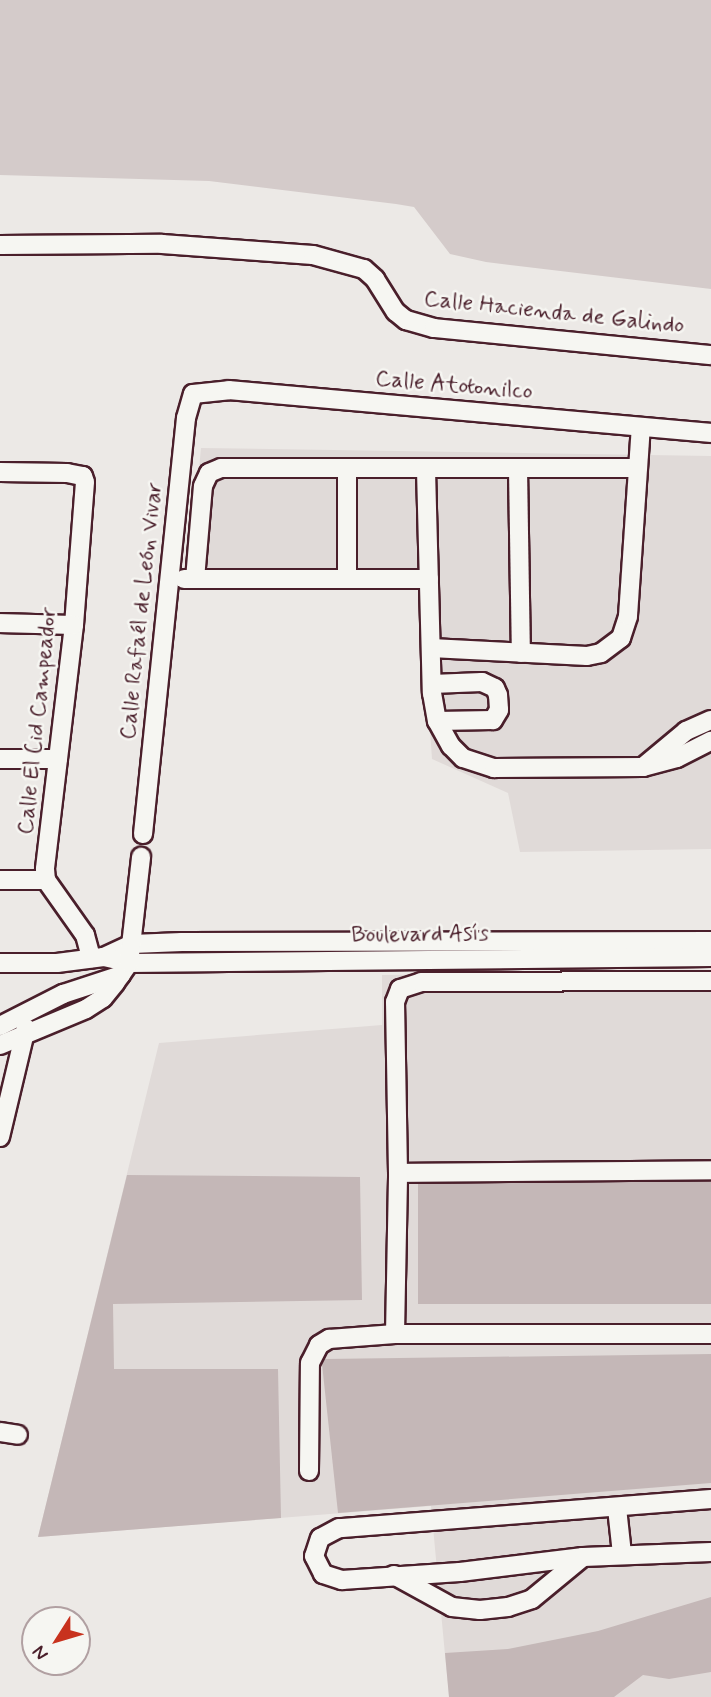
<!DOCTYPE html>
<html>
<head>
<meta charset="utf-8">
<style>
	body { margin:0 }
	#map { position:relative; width:711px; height:1697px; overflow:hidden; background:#ece9e6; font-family:Mynerve,sans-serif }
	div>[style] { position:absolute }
	.built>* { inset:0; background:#e0dad8 }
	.green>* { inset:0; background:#d4cbca }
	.building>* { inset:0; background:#c4b7b7; transform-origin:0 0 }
	.roads { filter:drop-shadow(2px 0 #4a1f2b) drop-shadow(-2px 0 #4a1f2b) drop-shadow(0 2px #4a1f2b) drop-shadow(0 -2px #4a1f2b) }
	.minor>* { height:18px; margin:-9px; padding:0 9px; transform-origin:9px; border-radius:9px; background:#f6f6f2 }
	span { translate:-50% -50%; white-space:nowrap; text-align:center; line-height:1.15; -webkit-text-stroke:5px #f6f6f2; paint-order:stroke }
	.street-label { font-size:23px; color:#4a1f2b }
	.north { position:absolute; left:21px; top:1606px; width:70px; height:70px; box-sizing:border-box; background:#f6f6f2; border:2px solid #b1a0a2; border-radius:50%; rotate:233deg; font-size:19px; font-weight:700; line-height:28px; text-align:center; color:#4a1f2b }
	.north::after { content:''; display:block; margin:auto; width:24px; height:32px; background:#c8321e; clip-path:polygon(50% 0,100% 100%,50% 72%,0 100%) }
</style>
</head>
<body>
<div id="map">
	<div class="built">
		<div style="clip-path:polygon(201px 448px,711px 456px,711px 849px,520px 852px,508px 793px,432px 759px,420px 585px,188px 586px)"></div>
		<div style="clip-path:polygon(711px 971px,711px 1697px,449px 1697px,431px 1506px,38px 1537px,159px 1043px,382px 1025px,382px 975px)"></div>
	</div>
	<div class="green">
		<div style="clip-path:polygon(0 0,711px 0,711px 289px,486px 262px,450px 254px,414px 207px,396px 204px,209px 181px,0 175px)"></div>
	</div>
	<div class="building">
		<div style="clip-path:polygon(127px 1175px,360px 1177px,362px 1300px,113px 1304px,114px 1369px,278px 1369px,281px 1518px,38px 1537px)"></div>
		<div style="left:711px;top:1181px;width:123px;height:293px;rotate:90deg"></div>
		<div style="clip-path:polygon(711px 1354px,711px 1483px,338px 1513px,322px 1364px,325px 1359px)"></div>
		<div style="clip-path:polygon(711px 1597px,711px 1672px,669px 1679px,643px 1675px,614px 1697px,449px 1697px,445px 1653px,508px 1649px,598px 1631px)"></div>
	</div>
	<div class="roads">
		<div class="minor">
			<div style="left:0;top:245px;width:162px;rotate:-0.4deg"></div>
			<div style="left:162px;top:244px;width:151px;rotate:4.2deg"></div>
			<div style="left:313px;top:255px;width:53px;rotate:15.4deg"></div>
			<div style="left:364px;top:269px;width:15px;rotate:42deg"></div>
			<div style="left:375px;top:279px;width:39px;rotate:58deg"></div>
			<div style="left:396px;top:312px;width:13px;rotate:39deg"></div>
			<div style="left:406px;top:320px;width:29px;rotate:16deg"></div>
			<div style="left:434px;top:328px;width:278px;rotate:5.6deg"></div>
			<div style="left:518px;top:469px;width:184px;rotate:89.1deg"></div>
			<div style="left:426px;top:470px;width:223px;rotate:88.5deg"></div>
			<div style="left:432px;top:693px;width:28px;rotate:80deg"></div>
			<div style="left:437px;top:721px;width:29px;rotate:61deg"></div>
			<div style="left:451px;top:746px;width:17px;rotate:45deg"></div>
			<div style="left:463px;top:758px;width:33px;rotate:18deg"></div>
			<div style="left:494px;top:768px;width:149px;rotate:-0.4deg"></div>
			<div style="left:643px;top:767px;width:35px;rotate:-15deg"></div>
			<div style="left:677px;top:758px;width:38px;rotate:-27deg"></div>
			<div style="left:0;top:472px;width:67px;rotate:0.9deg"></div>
			<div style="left:67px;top:473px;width:16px;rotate:11deg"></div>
			<div style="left:83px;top:476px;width:6px;rotate:72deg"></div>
			<div style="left:85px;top:482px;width:143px;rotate:94.4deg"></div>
			<div style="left:74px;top:625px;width:246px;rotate:96.8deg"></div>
			<div style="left:45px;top:869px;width:11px;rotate:85deg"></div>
			<div style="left:46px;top:880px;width:67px;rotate:54.7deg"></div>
			<div style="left:85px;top:935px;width:24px;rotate:75deg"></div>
			<div style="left:184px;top:579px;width:245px"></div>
			<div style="left:195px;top:579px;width:93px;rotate:-85.1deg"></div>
			<div style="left:203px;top:486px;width:14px;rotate:-65deg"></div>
			<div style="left:209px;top:473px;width:13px;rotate:-23deg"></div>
			<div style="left:221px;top:468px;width:417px"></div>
			<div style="left:347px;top:579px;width:110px;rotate:-90deg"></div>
			<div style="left:0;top:623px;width:74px;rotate:1.5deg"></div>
			<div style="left:431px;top:648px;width:156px;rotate:2.9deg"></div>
			<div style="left:587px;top:656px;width:14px;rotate:-12deg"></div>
			<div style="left:601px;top:653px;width:25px;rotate:-37deg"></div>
			<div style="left:621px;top:638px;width:23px;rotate:-72deg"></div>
			<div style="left:628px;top:616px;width:189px;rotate:-86.1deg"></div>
			<div style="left:432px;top:684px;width:50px;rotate:-2.3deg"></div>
			<div style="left:482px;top:682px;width:14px;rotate:25deg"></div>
			<div style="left:495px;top:688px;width:8px;rotate:67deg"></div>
			<div style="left:498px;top:695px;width:15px;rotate:86deg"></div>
			<div style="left:499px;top:710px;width:12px;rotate:121deg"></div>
			<div style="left:493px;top:720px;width:56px;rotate:179deg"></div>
			<div style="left:0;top:759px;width:58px"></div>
			<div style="left:643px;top:767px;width:56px;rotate:-39.9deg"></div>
			<div style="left:686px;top:731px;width:27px;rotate:-24deg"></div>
			<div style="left:143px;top:834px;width:418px;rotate:-84.1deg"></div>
			<div style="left:186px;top:418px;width:25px;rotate:-74deg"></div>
			<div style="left:193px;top:394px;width:36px;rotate:-6deg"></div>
			<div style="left:229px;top:390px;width:484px;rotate:5.1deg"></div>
			<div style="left:0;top:880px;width:46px"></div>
			<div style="left:104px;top:957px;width:31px;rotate:-25deg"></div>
			<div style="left:132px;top:944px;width:50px;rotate:-2.3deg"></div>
			<div style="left:182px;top:942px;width:529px;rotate:-0.11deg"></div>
			<div style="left:0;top:963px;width:57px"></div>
			<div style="left:57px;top:963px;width:47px;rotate:-7.3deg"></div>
			<div style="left:104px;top:957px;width:26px;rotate:13deg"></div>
			<div style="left:129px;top:963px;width:582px;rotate:-0.59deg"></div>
			<div style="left:0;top:1026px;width:71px;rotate:-26.9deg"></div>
			<div style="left:63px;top:994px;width:61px;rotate:-18.1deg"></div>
			<div style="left:0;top:1045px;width:93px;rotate:-22.7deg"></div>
			<div style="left:86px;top:1009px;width:20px;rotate:-33deg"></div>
			<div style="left:103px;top:998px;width:19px;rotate:-51deg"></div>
			<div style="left:115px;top:983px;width:24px;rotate:-55deg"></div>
			<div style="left:129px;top:963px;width:107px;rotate:-83.5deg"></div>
			<div style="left:0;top:1137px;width:112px;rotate:-76.6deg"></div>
			<div style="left:398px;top:1173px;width:313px;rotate:-0.5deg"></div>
			<div style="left:395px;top:1334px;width:161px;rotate:-88.9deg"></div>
			<div style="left:398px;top:1173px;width:171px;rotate:-91deg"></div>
			<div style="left:395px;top:1002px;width:14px;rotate:-69deg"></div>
			<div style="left:400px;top:989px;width:22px;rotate:-18deg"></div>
			<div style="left:421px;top:982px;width:290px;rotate:-0.2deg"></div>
			<div style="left:0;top:1432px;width:18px;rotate:9deg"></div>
			<div style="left:309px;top:1471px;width:108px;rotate:-89.5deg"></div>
			<div style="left:310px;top:1363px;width:20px;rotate:-63deg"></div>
			<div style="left:319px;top:1345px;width:12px;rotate:-31deg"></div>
			<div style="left:329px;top:1339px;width:66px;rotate:-4.3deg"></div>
			<div style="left:395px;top:1334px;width:316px"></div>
			<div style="left:711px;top:1499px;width:373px;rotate:175.5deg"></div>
			<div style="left:339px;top:1528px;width:21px;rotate:152deg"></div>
			<div style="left:320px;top:1538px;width:19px;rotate:108deg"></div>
			<div style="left:314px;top:1556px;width:20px;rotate:63deg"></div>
			<div style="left:323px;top:1574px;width:20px;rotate:18deg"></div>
			<div style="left:342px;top:1580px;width:118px;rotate:-3.9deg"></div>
			<div style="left:460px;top:1572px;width:124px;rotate:-7deg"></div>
			<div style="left:583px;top:1557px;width:128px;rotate:-2.2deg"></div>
			<div style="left:617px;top:1508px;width:46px;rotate:83.8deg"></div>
			<div style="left:394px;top:1575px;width:66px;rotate:28.9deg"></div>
			<div style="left:452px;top:1607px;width:28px;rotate:6deg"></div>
			<div style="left:480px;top:1610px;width:28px;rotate:-6deg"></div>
			<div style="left:508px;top:1607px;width:25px;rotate:-18deg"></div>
			<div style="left:532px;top:1599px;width:66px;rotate:-39.5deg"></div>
		</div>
	</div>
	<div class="street-label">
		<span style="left:554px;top:313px;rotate:6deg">Calle Hacienda de Galindo</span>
		<span style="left:454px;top:386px;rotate:5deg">Calle Atotonilco</span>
		<span style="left:142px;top:611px;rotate:-84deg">Calle Rafaél de León Vivar</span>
		<span style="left:38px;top:721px;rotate:-84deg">Calle El Cid Campeador</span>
		<span style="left:420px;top:935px;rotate:-1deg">Boulevard Asís</span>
	</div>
	<div class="north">N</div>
</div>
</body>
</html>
